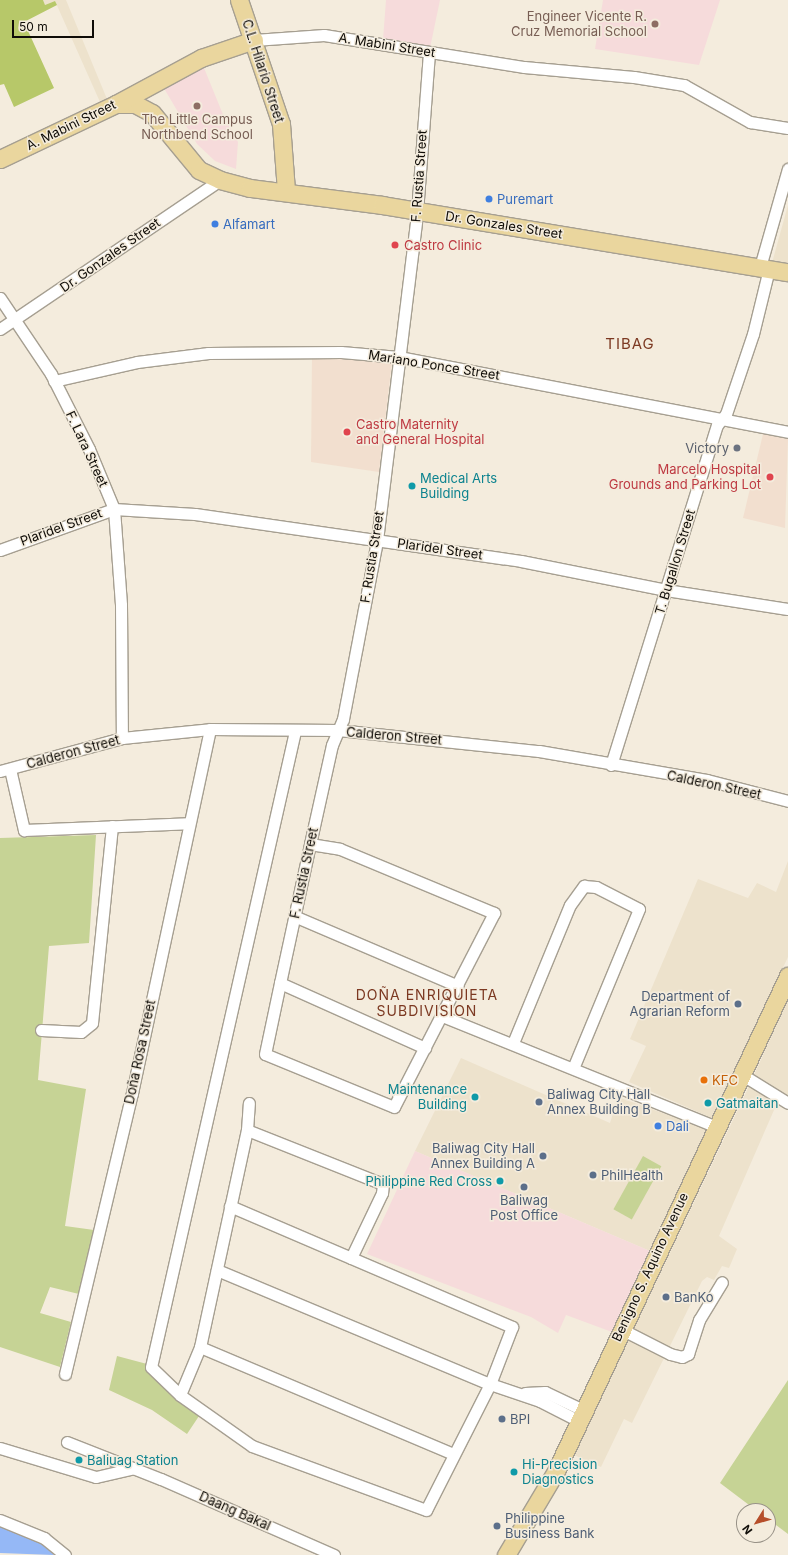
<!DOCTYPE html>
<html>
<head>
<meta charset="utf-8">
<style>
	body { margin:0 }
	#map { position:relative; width:788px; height:1555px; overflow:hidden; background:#f4ecdd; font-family:Inter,sans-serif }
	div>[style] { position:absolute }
	.built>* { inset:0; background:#ede2cc }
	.education>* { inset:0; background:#f6dbdb }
	.medical>* { inset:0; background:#f2dfcf }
	.green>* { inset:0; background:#c6d395; transform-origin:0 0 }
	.forest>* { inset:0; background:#b7c869 }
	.water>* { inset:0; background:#95b8f6 }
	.roads { filter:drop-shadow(1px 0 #a69f91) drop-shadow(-1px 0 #a69f91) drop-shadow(0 1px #a69f91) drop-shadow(0 -1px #a69f91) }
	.minor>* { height:11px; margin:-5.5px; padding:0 5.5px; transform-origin:5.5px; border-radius:5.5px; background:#fff }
	.primary>* { height:17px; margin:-8.5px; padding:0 8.5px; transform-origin:8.5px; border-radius:8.5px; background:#ead69e }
	.dots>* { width:11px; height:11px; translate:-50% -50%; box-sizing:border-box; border:2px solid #f4ecdd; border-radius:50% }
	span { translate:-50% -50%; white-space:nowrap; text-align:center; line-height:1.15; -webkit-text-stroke:3px #f4ecdd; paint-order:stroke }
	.education-label { font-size:13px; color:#785e54 }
	.right { translate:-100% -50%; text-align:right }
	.street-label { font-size:13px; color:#0f0c07 }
	.shop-label { font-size:13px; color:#366cbe }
	.left { translate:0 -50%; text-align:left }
	.health-label { font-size:13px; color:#be3a42 }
	.worship-label { font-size:13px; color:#5b616d }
	.culture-label { font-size:13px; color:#0d838f }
	.service-label { font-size:13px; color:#4e5e75 }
	.food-label { font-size:13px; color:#c56008 }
	.neighbourhood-label { font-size:14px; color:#7c3922; letter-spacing:1px }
	.quarter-label { font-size:15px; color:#7c3922; letter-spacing:1px }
	.north { position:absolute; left:736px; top:1503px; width:40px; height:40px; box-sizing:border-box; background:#f4ecdd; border:1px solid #989287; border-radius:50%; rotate:233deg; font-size:11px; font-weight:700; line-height:16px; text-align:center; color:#0f0c07 }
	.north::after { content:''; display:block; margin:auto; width:14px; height:18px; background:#b64e2a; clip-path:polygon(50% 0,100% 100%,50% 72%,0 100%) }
	.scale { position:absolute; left:12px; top:20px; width:82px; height:18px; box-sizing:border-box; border:2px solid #0f0c07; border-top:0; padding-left:5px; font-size:12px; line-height:14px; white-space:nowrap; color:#0f0c07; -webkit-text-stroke:3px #f4ecdd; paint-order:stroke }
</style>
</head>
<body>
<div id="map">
	<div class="built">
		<div style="clip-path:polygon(43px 0,66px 0,107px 99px,100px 102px,55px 1px,45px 5px)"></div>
		<div style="clip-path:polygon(788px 205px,788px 266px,772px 263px)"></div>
		<div style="clip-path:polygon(788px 861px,788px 957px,712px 1118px,629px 1082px,646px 1046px,630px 1039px,698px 879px,748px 898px,757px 883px,776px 892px)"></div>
		<div style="clip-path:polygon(788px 999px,788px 1096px,754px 1075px)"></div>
		<div style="clip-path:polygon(461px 1058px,610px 1123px,618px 1097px,707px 1129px,650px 1251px,415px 1151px)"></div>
		<div style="clip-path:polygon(750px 1084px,778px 1101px,719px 1236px,737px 1249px,729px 1268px,722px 1266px,714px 1280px,707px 1277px,702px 1281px,632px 1423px,624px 1419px,601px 1467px,574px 1455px)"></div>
	</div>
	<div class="education">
		<div style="clip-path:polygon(386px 0,440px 0,430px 48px,383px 40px)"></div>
		<div style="clip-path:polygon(603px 0,720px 0,699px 65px,595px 49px)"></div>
		<div style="clip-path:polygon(202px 63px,224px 117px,238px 142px,236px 169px,215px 161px,197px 144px,162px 85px)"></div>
		<div style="clip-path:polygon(415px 1151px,650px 1251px,612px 1332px,566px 1315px,558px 1333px,531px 1317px,367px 1254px)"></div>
	</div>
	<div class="medical">
		<div style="clip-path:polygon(312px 354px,392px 362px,379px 472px,311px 462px)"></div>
		<div style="clip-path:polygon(763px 434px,788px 439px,785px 528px,743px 518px)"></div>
	</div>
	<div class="green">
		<div style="clip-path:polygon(96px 835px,89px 943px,49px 946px,38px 1080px,86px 1089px,65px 1226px,94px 1230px,79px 1294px,50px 1287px,40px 1313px,71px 1322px,60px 1367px,0 1347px,0 838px)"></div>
		<div style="left:643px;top:1156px;width:21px;height:61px;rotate:29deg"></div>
		<div style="clip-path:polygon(117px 1356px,147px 1364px,201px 1413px,187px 1434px,152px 1410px,109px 1390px)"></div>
		<div style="clip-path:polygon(788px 1380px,788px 1534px,768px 1519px,768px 1511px,757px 1511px,720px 1483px)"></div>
	</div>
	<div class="forest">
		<div style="clip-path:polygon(0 0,43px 0,45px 5px,55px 1px,57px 5px,24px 22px,54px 88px,14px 107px,4px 84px,0 85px)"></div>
	</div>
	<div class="water">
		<div style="clip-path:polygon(0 1526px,41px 1543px,54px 1555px,0 1553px)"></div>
	</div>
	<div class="roads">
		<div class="minor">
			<div style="left:254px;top:40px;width:70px;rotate:-4.1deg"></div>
			<div style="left:324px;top:35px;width:203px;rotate:9.1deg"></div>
			<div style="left:524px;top:67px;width:110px;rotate:5.2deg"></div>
			<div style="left:634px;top:77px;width:51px;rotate:9.1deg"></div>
			<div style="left:684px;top:85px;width:76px;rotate:29.3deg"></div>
			<div style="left:750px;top:122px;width:38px;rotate:9deg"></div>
			<div style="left:760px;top:267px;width:102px;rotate:-74.1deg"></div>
			<div style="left:0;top:298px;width:92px;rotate:56.1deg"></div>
			<div style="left:51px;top:374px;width:84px;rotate:63.1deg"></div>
			<div style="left:89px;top:449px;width:65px;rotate:67.4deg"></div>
			<div style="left:114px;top:509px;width:96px;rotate:85.8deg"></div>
			<div style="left:121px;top:605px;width:133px;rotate:89.6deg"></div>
			<div style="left:0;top:329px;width:266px;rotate:-34.1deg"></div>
			<div style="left:54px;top:381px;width:85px;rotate:-12.9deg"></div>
			<div style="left:137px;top:362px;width:72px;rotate:-7.2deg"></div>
			<div style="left:208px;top:353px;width:133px;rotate:-0.4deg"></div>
			<div style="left:341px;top:352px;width:58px;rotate:4.9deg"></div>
			<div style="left:399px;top:357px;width:396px;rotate:10.9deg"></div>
			<div style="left:0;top:550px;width:121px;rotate:-19.8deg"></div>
			<div style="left:114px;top:509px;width:81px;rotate:3.5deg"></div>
			<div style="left:195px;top:514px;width:329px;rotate:8.2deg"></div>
			<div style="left:521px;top:561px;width:148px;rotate:11.3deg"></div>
			<div style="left:666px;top:590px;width:123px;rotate:8.9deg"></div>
			<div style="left:611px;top:765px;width:356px;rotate:-72.7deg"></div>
			<div style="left:717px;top:425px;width:14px;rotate:-51deg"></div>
			<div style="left:726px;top:414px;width:84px;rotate:-71.4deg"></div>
			<div style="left:753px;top:334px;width:67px;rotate:-76.2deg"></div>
			<div style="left:10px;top:769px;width:63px;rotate:77.1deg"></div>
			<div style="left:24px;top:830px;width:164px;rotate:-2.4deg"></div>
			<div style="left:0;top:771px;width:126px;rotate:-15.1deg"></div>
			<div style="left:122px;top:738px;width:88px;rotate:-5.8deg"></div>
			<div style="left:210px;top:729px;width:128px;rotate:0.4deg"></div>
			<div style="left:338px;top:730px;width:202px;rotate:6deg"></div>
			<div style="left:539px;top:751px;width:170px;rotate:9.8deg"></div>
			<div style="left:707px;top:780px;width:84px;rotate:14.5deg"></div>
			<div style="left:310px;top:844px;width:30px;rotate:9deg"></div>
			<div style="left:340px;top:849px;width:167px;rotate:22.6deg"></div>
			<div style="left:494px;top:913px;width:218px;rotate:117.3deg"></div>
			<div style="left:394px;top:1107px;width:139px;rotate:-157.7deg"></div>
			<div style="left:265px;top:1054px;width:73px;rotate:-78.1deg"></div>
			<div style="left:280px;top:983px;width:142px;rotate:-77.8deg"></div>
			<div style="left:310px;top:844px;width:101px;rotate:-77.5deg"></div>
			<div style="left:332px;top:745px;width:28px;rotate:-67deg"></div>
			<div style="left:343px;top:719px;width:182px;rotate:-79.2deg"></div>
			<div style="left:377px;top:540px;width:330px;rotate:-83deg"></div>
			<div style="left:417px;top:212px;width:160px;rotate:-85.7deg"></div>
			<div style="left:294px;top:916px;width:178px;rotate:23.1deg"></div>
			<div style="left:280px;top:983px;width:159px;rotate:24.1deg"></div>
			<div style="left:442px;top:1016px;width:297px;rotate:22deg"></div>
			<div style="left:41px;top:1030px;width:40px;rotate:2.9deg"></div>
			<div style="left:81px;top:1032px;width:14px;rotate:-39deg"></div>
			<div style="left:92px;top:1023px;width:198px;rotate:-84.2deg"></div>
			<div style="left:513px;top:1043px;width:149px;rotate:-67.6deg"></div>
			<div style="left:570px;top:905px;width:24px;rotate:-54deg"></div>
			<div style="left:584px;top:886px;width:12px;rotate:5deg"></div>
			<div style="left:596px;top:887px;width:48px;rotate:27.1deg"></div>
			<div style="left:639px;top:909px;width:170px;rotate:112.5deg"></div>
			<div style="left:741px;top:1074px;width:55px;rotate:31.7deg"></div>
			<div style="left:247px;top:1130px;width:146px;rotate:21.7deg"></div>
			<div style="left:383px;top:1184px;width:9px;rotate:96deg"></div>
			<div style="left:382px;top:1193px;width:72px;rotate:115.5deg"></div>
			<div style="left:230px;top:1206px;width:307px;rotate:23.2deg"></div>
			<div style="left:512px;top:1327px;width:61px;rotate:111.1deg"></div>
			<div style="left:490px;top:1384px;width:141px;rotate:116.9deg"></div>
			<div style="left:426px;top:1510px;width:185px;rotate:-159.8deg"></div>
			<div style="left:252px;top:1446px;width:88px;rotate:-144.7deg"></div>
			<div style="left:180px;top:1395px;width:40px;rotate:-136deg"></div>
			<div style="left:151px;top:1367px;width:652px;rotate:-77.24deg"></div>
			<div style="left:217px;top:1270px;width:296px;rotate:22.7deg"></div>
			<div style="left:490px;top:1384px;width:53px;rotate:18.8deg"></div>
			<div style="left:540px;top:1401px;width:44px;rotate:27.1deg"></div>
			<div style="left:621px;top:1329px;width:55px;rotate:27deg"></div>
			<div style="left:670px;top:1354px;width:12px;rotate:14deg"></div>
			<div style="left:682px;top:1357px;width:7px;rotate:-27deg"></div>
			<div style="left:688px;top:1354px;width:36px;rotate:-72deg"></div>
			<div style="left:699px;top:1320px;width:44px;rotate:-58.8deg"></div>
			<div style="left:200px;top:1347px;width:275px;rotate:22.9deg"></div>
			<div style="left:65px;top:1374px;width:289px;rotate:-76.6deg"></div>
			<div style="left:132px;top:1093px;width:372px;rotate:-77.9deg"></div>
			<div style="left:525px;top:1393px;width:20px;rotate:-3deg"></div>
			<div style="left:545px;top:1392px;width:42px;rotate:25.3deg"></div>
			<div style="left:180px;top:1395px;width:52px;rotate:-67.4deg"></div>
			<div style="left:200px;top:1347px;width:222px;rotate:-77.8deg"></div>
			<div style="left:247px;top:1130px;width:27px;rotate:-86deg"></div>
			<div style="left:67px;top:1442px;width:101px;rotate:21.5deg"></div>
			<div style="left:161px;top:1479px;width:189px;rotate:23.7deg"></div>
			<div style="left:0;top:1448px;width:100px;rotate:16.8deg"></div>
			<div style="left:96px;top:1477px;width:39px;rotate:-13deg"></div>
			<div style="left:0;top:1520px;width:48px;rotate:22.2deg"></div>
			<div style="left:44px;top:1538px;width:27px;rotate:39deg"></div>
		</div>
		<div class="primary">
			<div style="left:239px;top:0;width:131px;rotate:71.3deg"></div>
			<div style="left:281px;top:124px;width:67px;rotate:85.7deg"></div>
			<div style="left:116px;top:104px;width:19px"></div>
			<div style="left:135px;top:104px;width:19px;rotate:28deg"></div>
			<div style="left:152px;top:113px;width:74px;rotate:50.5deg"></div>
			<div style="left:199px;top:170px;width:23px;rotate:25deg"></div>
			<div style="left:220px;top:180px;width:31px;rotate:15deg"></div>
			<div style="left:250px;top:188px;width:133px;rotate:7.3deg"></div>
			<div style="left:382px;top:205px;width:411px;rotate:9.4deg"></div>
			<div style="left:0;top:159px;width:128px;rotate:-25.4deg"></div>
			<div style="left:116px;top:104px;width:97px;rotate:-28.4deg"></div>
			<div style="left:201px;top:58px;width:56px;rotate:-18.8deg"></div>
			<div style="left:506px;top:1555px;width:98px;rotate:-59.2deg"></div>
			<div style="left:556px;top:1471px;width:547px;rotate:-64.89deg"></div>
		</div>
	</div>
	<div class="dots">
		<div style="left:655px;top:24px;background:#8d6e63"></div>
		<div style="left:197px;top:106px;background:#8d6e63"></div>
		<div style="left:489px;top:199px;background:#3f7fe0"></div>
		<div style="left:215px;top:224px;background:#3f7fe0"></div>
		<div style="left:395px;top:245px;background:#e0444e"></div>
		<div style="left:347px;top:432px;background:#e0444e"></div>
		<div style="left:737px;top:448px;background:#6b7280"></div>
		<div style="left:770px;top:477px;background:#e0444e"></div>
		<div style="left:412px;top:486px;background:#0f9aa8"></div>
		<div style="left:738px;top:1004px;background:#5c6f8a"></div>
		<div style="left:704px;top:1080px;background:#e8710a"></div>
		<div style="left:475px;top:1097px;background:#0f9aa8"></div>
		<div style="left:539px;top:1102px;background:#5c6f8a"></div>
		<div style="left:708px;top:1103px;background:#0f9aa8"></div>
		<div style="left:658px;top:1126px;background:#3f7fe0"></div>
		<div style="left:543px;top:1156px;background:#5c6f8a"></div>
		<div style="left:593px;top:1175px;background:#5c6f8a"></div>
		<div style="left:500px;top:1181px;background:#0f9aa8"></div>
		<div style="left:524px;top:1187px;background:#5c6f8a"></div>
		<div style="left:666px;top:1297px;background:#5c6f8a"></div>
		<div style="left:502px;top:1419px;background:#5c6f8a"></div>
		<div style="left:79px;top:1460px;background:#0f9aa8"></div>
		<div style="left:514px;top:1472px;background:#0f9aa8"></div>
		<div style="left:497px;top:1526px;background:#5c6f8a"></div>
	</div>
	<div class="education-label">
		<span class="right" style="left:647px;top:24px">Engineer Vicente R.<br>Cruz Memorial School</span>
		<span style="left:197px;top:127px">The Little Campus<br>Northbend School</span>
	</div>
	<div class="street-label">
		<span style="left:387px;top:45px;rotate:9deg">A. Mabini Street</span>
		<span style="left:263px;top:71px;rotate:72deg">C.L. Hilario Street</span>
		<span style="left:71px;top:125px;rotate:-26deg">A. Mabini Street</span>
		<span style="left:419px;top:176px;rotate:-86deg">F. Rustia Street</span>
		<span style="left:504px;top:225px;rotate:9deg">Dr. Gonzales Street</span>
		<span style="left:110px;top:255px;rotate:-35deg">Dr. Gonzales Street</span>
		<span style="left:434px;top:365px;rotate:9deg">Mariano Ponce Street</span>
		<span style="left:87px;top:449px;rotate:65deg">F. Lara Street</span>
		<span style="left:61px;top:527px;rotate:-20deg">Plaridel Street</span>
		<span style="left:440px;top:549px;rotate:8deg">Plaridel Street</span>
		<span style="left:372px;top:557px;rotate:-81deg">F. Rustia Street</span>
		<span style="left:675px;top:562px;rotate:-73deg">T. Bugallon Street</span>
		<span style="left:394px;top:736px;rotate:5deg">Calderon Street</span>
		<span style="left:73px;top:752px;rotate:-15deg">Calderon Street</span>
		<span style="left:714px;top:785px;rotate:12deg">Calderon Street</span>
		<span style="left:304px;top:873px;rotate:-78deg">F. Rustia Street</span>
		<span style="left:140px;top:1052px;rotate:-78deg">Doña Rosa Street</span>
		<span style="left:650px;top:1267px;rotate:-65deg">Benigno S. Aquino Avenue</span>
		<span style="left:235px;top:1511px;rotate:24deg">Daang Bakal</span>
	</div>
	<div class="shop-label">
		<span class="left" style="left:497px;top:199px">Puremart</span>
		<span class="left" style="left:223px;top:224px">Alfamart</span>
		<span class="left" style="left:666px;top:1126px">Dali</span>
	</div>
	<div class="health-label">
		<span class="left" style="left:404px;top:245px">Castro Clinic</span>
		<span class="left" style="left:356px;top:432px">Castro Maternity<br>and General Hospital</span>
		<span class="right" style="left:761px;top:477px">Marcelo Hospital<br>Grounds and Parking Lot</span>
	</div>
	<div class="worship-label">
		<span class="right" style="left:729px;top:448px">Victory</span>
	</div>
	<div class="culture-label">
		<span class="left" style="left:420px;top:486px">Medical Arts<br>Building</span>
		<span class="right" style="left:467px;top:1097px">Maintenance<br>Building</span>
		<span class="left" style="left:716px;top:1103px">Gatmaitan</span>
		<span class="right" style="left:492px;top:1181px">Philippine Red Cross</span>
		<span class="left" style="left:87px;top:1460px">Baliuag Station</span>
		<span class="left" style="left:522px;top:1472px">Hi-Precision<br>Diagnostics</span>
	</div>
	<div class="service-label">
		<span class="right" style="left:730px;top:1004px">Department of<br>Agrarian Reform</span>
		<span class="left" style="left:547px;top:1102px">Baliwag City Hall<br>Annex Building B</span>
		<span class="right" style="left:535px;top:1156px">Baliwag City Hall<br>Annex Building A</span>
		<span class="left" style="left:601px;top:1175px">PhilHealth</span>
		<span style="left:524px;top:1208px">Baliwag<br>Post Office</span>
		<span class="left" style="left:674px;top:1297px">BanKo</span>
		<span class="left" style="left:510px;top:1419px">BPI</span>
		<span class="left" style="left:505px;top:1526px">Philippine<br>Business Bank</span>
	</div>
	<div class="food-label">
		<span class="left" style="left:712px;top:1080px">KFC</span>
	</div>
	<div class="neighbourhood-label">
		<span style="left:427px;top:1003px">DOÑA ENRIQUIETA<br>SUBDIVISION</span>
	</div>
	<div class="quarter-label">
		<span style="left:630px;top:344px">TIBAG</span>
	</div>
	<div class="north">N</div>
	<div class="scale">50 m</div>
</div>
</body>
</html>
